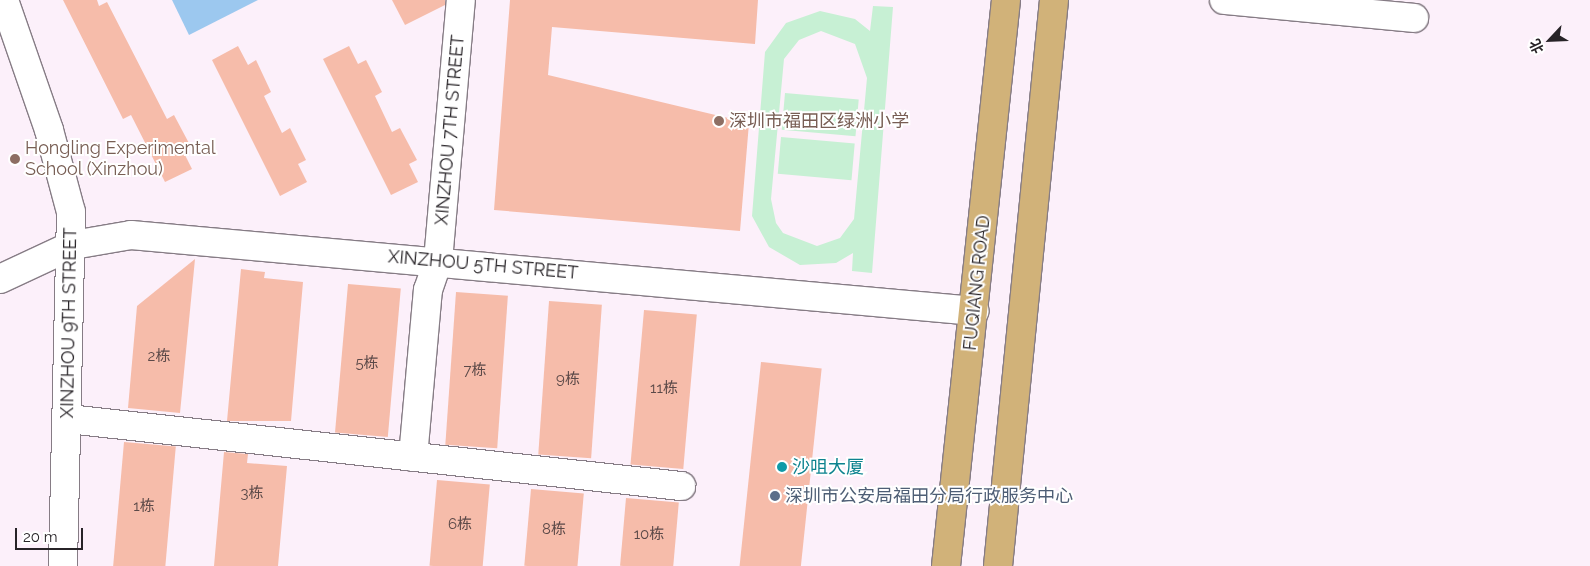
<!DOCTYPE html>
<html>
<head>
<meta charset="utf-8">
<style>
	body { margin:0 }
	#map { position:relative; width:1590px; height:566px; overflow:hidden; background:#fcf0fa; font-family:Raleway,"Noto Sans SC",sans-serif }
	div>[style] { position:absolute }
	.green>* { inset:0; background:#c7f0d4; transform-origin:0 0 }
	.water>* { inset:0; background:#9cc8ef }
	.building>* { inset:0; background:#f6bcaa; transform-origin:0 0 }
	.roads { filter:drop-shadow(1px 0 #867c85) drop-shadow(-1px 0 #867c85) drop-shadow(0 1px #867c85) drop-shadow(0 -1px #867c85) }
	.minor>* { height:28px; margin:-14px; padding:0 14px; transform-origin:14px; border-radius:14px; background:#fff }
	.major>* { height:28px; margin:-14px; padding:0 14px; transform-origin:14px; border-radius:14px; background:#d1b279 }
	.dots>* { width:14px; height:14px; translate:-50% -50%; box-sizing:border-box; border:2px solid #fff; border-radius:50% }
	span { translate:-50% -50%; white-space:nowrap; text-align:center; line-height:1.15; -webkit-text-stroke:4px #fff; paint-order:stroke }
	.number-label { font-size:15px; color:#5b4948 }
	.number-label span { -webkit-text-stroke-width:0 }
	.education-label { font-size:18px; color:#785e54 }
	.left { translate:0 -50%; text-align:left }
	.street-label { font-size:18px; color:#272327 }
	.culture-label { font-size:18px; color:#0d838f }
	.service-label { font-size:18px; color:#4e5e75 }
	.north { position:absolute; left:1525px; top:15px; width:50px; height:50px; -webkit-text-stroke:4px #fff; paint-order:stroke; rotate:245deg; font-size:14px; font-weight:700; line-height:20px; text-align:center; color:#272327 }
	.north::after { content:''; display:block; margin:auto; width:18px; height:22px; background:#272327; clip-path:polygon(50% 0,100% 100%,50% 72%,0 100%) }
	.scale { position:absolute; left:15px; top:528px; width:68px; height:22px; box-sizing:border-box; border:2px solid #272327; border-top:0; padding-left:6px; font-size:15px; line-height:18px; white-space:nowrap; color:#272327; -webkit-text-stroke:4px #fff; paint-order:stroke }
</style>
</head>
<body>
<div id="map">
	<div class="green">
		<div style="clip-path:polygon(evenodd,873px 6px,893px 7px,872px 273px,852px 271px,853px 253px,836px 263px,800px 265px,769px 247px,752px 216px,765px 52px,786px 23px,820px 11px,855px 19px,870px 31px,873px 6px,821px 31px,855px 44px,867px 78px,854px 219px,840px 238px,817px 246px,783px 233px,776px 223px,771px 199px,784px 59px,799px 40px,821px 31px)"></div>
		<div style="left:785px;top:93px;width:74px;height:37px;rotate:5deg"></div>
		<div style="left:781px;top:137px;width:74px;height:37px;rotate:5deg"></div>
	</div>
	<div class="water">
		<div style="clip-path:polygon(172px 0,258px 0,189px 35px)"></div>
	</div>
	<div class="building">
		<div style="clip-path:polygon(63px 0,97px 0,99px 6px,107px 2px,167px 119px,174px 115px,191px 147px,183px 151px,192px 169px,165px 182px,131px 115px,123px 119px)"></div>
		<div style="clip-path:polygon(392px 0,445px 0,445px 5px,405px 25px)"></div>
		<div style="clip-path:polygon(510px 0,758px 0,755px 44px,552px 27px,548px 75px,749px 123px,740px 231px,494px 210px)"></div>
		<div style="clip-path:polygon(238px 46px,248px 65px,256px 60px,271px 92px,264px 96px,282px 133px,290px 128px,306px 160px,298px 164px,307px 182px,280px 196px,212px 60px)"></div>
		<div style="clip-path:polygon(349px 46px,358px 64px,366px 60px,382px 92px,375px 96px,392px 132px,400px 128px,417px 160px,409px 164px,418px 182px,391px 195px,323px 59px)"></div>
		<div style="clip-path:polygon(195px 259px,180px 413px,128px 408px,137px 306px)"></div>
		<div style="clip-path:polygon(241px 269px,265px 272px,264px 278px,303px 282px,291px 421px,227px 421px)"></div>
		<div style="left:348px;top:284px;width:53px;height:149px;rotate:5deg"></div>
		<div style="left:456px;top:292px;width:52px;height:153px;rotate:4deg"></div>
		<div style="left:549px;top:301px;width:53px;height:154px;rotate:4deg"></div>
		<div style="left:644px;top:310px;width:53px;height:155px;rotate:5deg"></div>
		<div style="left:761px;top:362px;width:61px;height:205px;rotate:6deg"></div>
		<div style="left:124px;top:442px;width:52px;height:125px;rotate:5deg"></div>
		<div style="clip-path:polygon(224px 452px,248px 454px,247px 463px,287px 466px,278px 566px,214px 566px)"></div>
		<div style="left:437px;top:480px;width:53px;height:86px;rotate:5deg"></div>
		<div style="left:531px;top:489px;width:53px;height:77px;rotate:5deg"></div>
		<div style="left:626px;top:498px;width:53px;height:68px;rotate:5deg"></div>
	</div>
	<div class="roads">
		<div class="minor">
			<div style="left:4px;top:0;width:138px;rotate:70.9deg"></div>
			<div style="left:49px;top:130px;width:85px;rotate:75deg"></div>
			<div style="left:71px;top:212px;width:354px;rotate:91.3deg"></div>
			<div style="left:1224px;top:0;width:191px;rotate:5.4deg"></div>
			<div style="left:0;top:279px;width:81px;rotate:-25deg"></div>
			<div style="left:73px;top:245px;width:59px;rotate:-9.8deg"></div>
			<div style="left:131px;top:235px;width:847px;rotate:5.15deg"></div>
			<div style="left:68px;top:419px;width:617px;rotate:6.24deg"></div>
			<div style="left:413px;top:457px;width:168px;rotate:-84.9deg"></div>
			<div style="left:428px;top:290px;width:31px;rotate:-71deg"></div>
			<div style="left:438px;top:261px;width:262px;rotate:-85deg"></div>
		</div>
		<div class="major">
			<div style="left:946px;top:566px;width:569px;rotate:-83.95deg"></div>
			<div style="left:998px;top:566px;width:569px;rotate:-84.35deg"></div>
		</div>
	</div>
	<div class="dots">
		<div style="left:719px;top:121px;background:#8d6e63"></div>
		<div style="left:15px;top:159px;background:#8d6e63"></div>
		<div style="left:782px;top:467px;background:#0f9aa8"></div>
		<div style="left:775px;top:496px;background:#5c6f8a"></div>
	</div>
	<div class="number-label">
		<span style="left:159px;top:357px">2栋</span>
		<span style="left:367px;top:364px">5栋</span>
		<span style="left:475px;top:371px">7栋</span>
		<span style="left:568px;top:380px">9栋</span>
		<span style="left:664px;top:389px">11栋</span>
		<span style="left:252px;top:494px">3栋</span>
		<span style="left:144px;top:507px">1栋</span>
		<span style="left:460px;top:525px">6栋</span>
		<span style="left:554px;top:530px">8栋</span>
		<span style="left:649px;top:535px">10栋</span>
	</div>
	<div class="education-label">
		<span class="left" style="left:729px;top:121px">深圳市福田区绿洲小学</span>
		<span class="left" style="left:25px;top:159px">Hongling Experimental<br>School (Xinzhou)</span>
	</div>
	<div class="street-label">
		<span style="left:450px;top:130px;rotate:-85deg">XINZHOU 7TH STREET</span>
		<span style="left:483px;top:265px;rotate:5deg">XINZHOU 5TH STREET</span>
		<span style="left:977px;top:283px;rotate:-84deg">FUQIANG ROAD</span>
		<span style="left:69px;top:323px;rotate:-89deg">XINZHOU 9TH STREET</span>
	</div>
	<div class="culture-label">
		<span class="left" style="left:792px;top:467px">沙咀大厦</span>
	</div>
	<div class="service-label">
		<span class="left" style="left:785px;top:496px">深圳市公安局福田分局行政服务中心</span>
	</div>
	<div class="north">北</div>
	<div class="scale">20 m</div>
</div>
</body>
</html>
